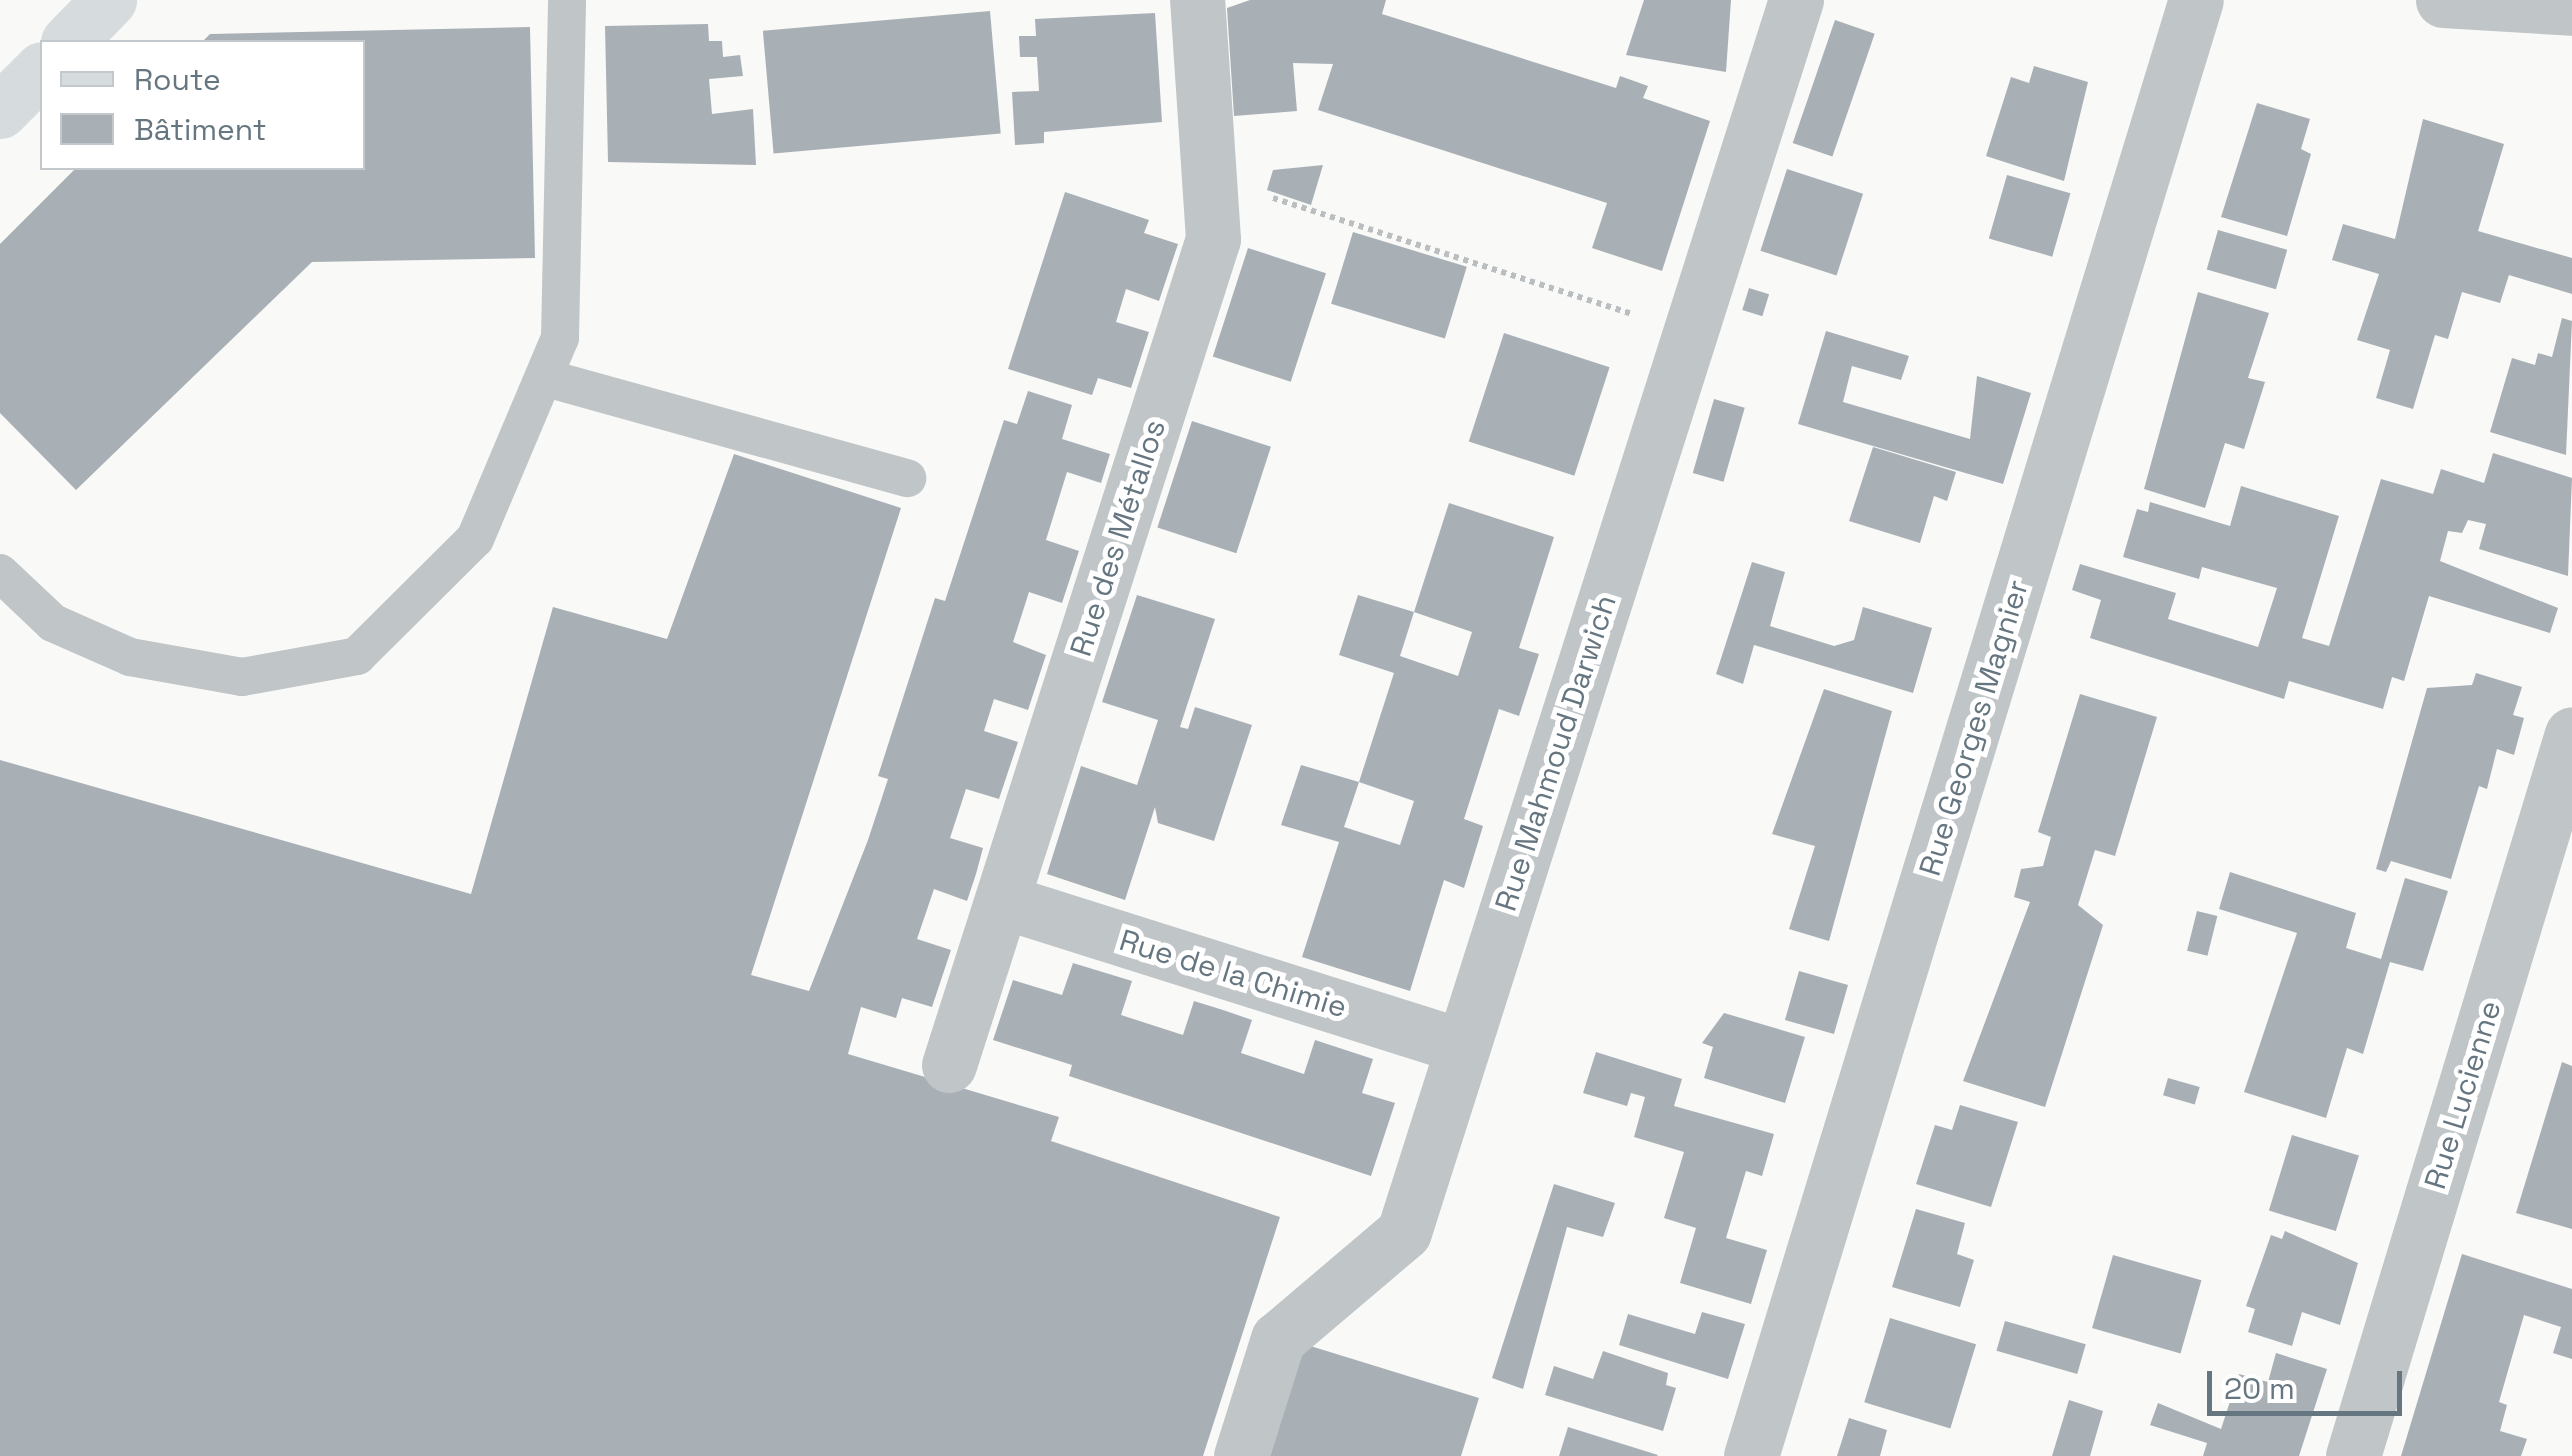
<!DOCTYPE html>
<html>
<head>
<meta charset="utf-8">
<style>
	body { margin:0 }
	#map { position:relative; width:2572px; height:1456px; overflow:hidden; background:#f9f9f7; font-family:"Space Grotesk",sans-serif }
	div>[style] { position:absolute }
	.building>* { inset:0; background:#a8b0b6; transform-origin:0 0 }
	.path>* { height:6px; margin-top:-3px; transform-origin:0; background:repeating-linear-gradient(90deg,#bbbec0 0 5px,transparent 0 10px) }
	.lane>* { height:38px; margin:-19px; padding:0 19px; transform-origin:19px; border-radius:19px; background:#c0c5c8 }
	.street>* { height:55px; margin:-27.5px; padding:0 27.5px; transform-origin:27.5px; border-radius:27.5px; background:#c0c5c8 }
	.secondary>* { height:55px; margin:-27.5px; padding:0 27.5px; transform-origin:27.5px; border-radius:27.5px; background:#d6dbde }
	span { translate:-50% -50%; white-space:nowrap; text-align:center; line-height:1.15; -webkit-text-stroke:10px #fff; paint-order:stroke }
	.street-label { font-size:30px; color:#667680 }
	.legend { position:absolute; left:40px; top:40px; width:325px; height:130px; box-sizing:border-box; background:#fff; border:2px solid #c2c8cc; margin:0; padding:12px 18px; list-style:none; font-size:30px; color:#667680 }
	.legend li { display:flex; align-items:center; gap:20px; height:50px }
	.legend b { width:50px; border:2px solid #c2c8cc }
	.scale { position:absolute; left:2207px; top:1371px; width:195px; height:45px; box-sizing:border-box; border:5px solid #667680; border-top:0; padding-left:12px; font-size:30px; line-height:35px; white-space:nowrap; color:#667680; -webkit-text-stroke:8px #fff; paint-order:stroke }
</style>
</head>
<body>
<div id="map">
	<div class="building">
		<div style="clip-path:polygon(1250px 0,1386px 0,1382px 14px,1616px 88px,1620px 76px,1648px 86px,1643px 98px,1710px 121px,1662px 271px,1592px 248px,1607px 203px,1318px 110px,1333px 64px,1293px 63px,1297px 111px,1234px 116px,1227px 8px)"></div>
		<div style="clip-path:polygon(1644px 0,1731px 0,1726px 72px,1626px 55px)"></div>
		<div style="left:990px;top:11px;width:123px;height:228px;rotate:85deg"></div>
		<div style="clip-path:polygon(1155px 13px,1162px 122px,1044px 132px,1044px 143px,1015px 145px,1012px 92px,1039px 91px,1037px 57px,1020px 57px,1019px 36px,1036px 36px,1035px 19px)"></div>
		<div style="left:1835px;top:20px;width:42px;height:130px;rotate:19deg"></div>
		<div style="clip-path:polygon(708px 24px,709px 41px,722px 41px,723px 57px,740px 55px,743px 76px,709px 79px,712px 114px,753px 109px,756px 165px,608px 162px,605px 26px)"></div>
		<div style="clip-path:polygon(530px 27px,535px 258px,312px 262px,76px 490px,0 413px,0 244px,76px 168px,362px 168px,362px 42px,202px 42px,210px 34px)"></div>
		<div style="clip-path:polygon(2034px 66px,2088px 82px,2064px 181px,1986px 156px,2011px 77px,2029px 83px)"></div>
		<div style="clip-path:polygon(2257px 103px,2310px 119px,2301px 149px,2311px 154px,2287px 236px,2221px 217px)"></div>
		<div style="clip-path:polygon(2423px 119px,2504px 144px,2478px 231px,2572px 258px,2572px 294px,2509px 275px,2500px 303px,2462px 292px,2448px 339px,2435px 335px,2413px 409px,2376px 398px,2390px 350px,2357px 340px,2379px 274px,2332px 260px,2343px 224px,2395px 239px)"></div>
		<div style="clip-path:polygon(1323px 165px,1311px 205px,1267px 190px,1273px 170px)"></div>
		<div style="left:1787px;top:169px;width:80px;height:86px;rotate:18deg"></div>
		<div style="left:2007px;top:175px;width:66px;height:66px;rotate:16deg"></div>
		<div style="clip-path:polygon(1065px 192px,1149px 220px,1144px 233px,1178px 244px,1159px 301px,1126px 289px,1116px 322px,1149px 332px,1131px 388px,1098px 378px,1092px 395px,1008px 369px)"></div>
		<div style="left:2218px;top:230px;width:72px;height:41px;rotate:16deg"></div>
		<div style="left:1353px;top:232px;width:119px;height:75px;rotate:17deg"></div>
		<div style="left:1248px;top:248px;width:82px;height:114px;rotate:18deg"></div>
		<div style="left:1749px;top:288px;width:21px;height:23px;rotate:17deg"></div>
		<div style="clip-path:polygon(2198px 292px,2269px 313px,2248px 378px,2265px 382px,2244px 449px,2225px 443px,2205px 508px,2144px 489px)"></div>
		<div style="clip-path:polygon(2562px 318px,2572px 321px,2566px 455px,2490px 432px,2512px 358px,2535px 365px,2538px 353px,2552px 357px)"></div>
		<div style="clip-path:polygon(1826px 331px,1909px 356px,1901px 380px,1852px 366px,1843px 402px,1970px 439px,1977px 376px,2031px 393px,2003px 484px,1798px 424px)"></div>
		<div style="left:1504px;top:333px;width:111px;height:114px;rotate:18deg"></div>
		<div style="clip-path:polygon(1028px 391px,1072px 405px,1062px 439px,1110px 454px,1101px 483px,1067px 472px,1046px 540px,1079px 551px,1062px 603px,1029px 592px,1013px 642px,1046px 655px,1028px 710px,994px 699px,984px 731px,1018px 742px,999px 799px,966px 789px,950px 838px,983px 848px,976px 874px,967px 901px,934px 889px,917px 939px,951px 950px,932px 1007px,902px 998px,896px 1018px,861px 1007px,848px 1054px,1059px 1117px,1051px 1141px,1280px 1217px,1203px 1456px,0 1456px,0 760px,471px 894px,553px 607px,667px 639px,734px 454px,901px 508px,751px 975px,809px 991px,868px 840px,888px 779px,878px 776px,935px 598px,945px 601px,1004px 420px,1017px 424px)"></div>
		<div style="left:1714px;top:399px;width:32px;height:77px;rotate:16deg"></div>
		<div style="left:1192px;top:421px;width:83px;height:112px;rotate:18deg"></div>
		<div style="clip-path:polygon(1873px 447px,1956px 472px,1947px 501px,1934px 496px,1920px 543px,1849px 521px)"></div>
		<div style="clip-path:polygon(2493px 453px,2572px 478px,2568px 576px,2479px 549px,2486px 524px,2468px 520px,2462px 533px,2448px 531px,2440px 561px,2558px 608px,2550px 633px,2429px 596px,2404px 681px,2392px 677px,2383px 709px,2289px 681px,2284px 699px,2090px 638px,2101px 600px,2072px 590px,2080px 564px,2176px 593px,2168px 619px,2258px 647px,2277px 588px,2202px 567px,2199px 579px,2123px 557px,2137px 509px,2148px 512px,2150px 502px,2230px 526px,2241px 486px,2339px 516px,2302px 638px,2329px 646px,2381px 479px,2433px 494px,2441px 469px,2484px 483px)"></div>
		<div style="clip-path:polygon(1449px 503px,1554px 537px,1519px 648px,1539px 654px,1519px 716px,1499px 709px,1464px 819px,1483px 826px,1464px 888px,1444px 880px,1410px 991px,1302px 957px,1339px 842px,1281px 825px,1301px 765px,1359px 782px,1344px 827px,1400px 845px,1414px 801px,1359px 782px,1394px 673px,1339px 655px,1358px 595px,1414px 612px,1400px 656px,1458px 676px,1472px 632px,1414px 612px)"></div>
		<div style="clip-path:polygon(1752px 562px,1785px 572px,1770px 626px,1834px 646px,1854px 640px,1863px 607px,1932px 628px,1913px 693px,1754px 645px,1743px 684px,1716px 674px)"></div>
		<div style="clip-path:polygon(1137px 595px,1215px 619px,1180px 727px,1188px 729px,1195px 707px,1252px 725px,1214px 841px,1158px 823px,1155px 807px,1125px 900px,1047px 874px,1081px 766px,1137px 785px,1158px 720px,1102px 702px)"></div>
		<div style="clip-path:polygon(2476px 673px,2522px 687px,2513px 715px,2524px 718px,2514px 755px,2497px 749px,2487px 789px,2479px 786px,2451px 879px,2391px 861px,2386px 872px,2376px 869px,2427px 688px,2472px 685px)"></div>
		<div style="clip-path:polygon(1824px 689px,1892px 711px,1829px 941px,1789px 929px,1815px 846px,1772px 834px)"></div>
		<div style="clip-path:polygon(2080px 694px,2157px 717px,2115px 856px,2095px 850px,2078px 905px,2103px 925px,2045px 1107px,1963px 1081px,2030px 902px,2014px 897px,2021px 869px,2043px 866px,2051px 837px,2038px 832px)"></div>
		<div style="clip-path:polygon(2230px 872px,2356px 913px,2346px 948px,2381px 959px,2405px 878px,2448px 891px,2423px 971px,2390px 962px,2363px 1054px,2347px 1048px,2326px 1118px,2244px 1092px,2297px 933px,2219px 909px)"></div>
		<div style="left:2197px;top:911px;width:21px;height:41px;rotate:14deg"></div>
		<div style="clip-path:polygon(1073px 963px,1132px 981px,1121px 1015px,1183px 1035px,1194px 1001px,1223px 1010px,1252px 1020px,1241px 1053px,1304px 1074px,1315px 1040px,1373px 1059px,1362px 1093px,1395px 1103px,1371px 1176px,1069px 1076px,1072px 1065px,993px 1040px,1013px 980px,1062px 995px)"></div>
		<div style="left:1799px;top:971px;width:51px;height:51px;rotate:16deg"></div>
		<div style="clip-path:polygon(1724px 1013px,1805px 1037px,1785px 1103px,1704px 1078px,1713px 1047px,1702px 1043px)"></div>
		<div style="clip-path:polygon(1596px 1052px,1682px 1079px,1674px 1106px,1774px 1134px,1762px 1176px,1746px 1171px,1726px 1238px,1767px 1250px,1751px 1304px,1680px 1283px,1696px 1228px,1664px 1218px,1684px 1152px,1634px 1137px,1645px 1097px,1631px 1093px,1627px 1106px,1583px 1093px)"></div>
		<div style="clip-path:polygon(2562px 1062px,2572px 1066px,2572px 1229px,2516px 1213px)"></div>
		<div style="left:2168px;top:1078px;width:33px;height:18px;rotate:16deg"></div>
		<div style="clip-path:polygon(1960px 1105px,2018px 1122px,1991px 1207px,1916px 1184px,1935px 1125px,1952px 1130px)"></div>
		<div style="left:2292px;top:1135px;width:70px;height:79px;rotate:17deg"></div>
		<div style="clip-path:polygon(1554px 1184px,1615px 1203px,1603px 1237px,1567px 1227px,1523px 1389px,1492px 1378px)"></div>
		<div style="clip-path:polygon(1916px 1209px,1965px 1223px,1957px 1254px,1974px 1260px,1960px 1307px,1892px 1287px)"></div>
		<div style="clip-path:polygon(2285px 1231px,2358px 1263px,2340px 1325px,2302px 1312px,2292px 1346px,2248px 1332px,2255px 1309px,2246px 1306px,2271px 1235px,2282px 1239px)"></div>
		<div style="clip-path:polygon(2462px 1254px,2572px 1289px,2572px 1359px,2553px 1353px,2561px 1327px,2524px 1315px,2499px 1402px,2507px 1405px,2500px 1431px,2527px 1439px,2521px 1456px,2401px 1456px)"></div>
		<div style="left:2113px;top:1255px;width:92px;height:76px;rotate:16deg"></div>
		<div style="clip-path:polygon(1702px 1312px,1745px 1324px,1728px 1379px,1619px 1345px,1628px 1314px,1695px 1334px)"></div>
		<div style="left:1890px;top:1318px;width:90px;height:88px;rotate:17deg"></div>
		<div style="left:2005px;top:1321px;width:84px;height:31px;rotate:16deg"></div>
		<div style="clip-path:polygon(1304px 1344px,1479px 1398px,1461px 1456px,1270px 1456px)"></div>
		<div style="clip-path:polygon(1603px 1351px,1668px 1373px,1666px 1385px,1676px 1388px,1663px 1431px,1545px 1395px,1554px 1366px,1593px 1379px)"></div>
		<div style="clip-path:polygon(2276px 1353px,2327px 1369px,2299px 1456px,2203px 1456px,2207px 1443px,2150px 1425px,2158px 1403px,2221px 1429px,2239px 1374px,2268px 1382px)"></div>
		<div style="clip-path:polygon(2069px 1400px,2103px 1411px,2090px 1456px,2052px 1456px)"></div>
		<div style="clip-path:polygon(1849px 1418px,1887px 1430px,1880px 1456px,1837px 1456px)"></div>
		<div style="clip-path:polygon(1568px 1427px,1658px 1455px,1657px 1456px,1559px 1456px)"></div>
	</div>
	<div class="path">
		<div style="left:1273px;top:198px;width:377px;rotate:17.9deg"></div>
	</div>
	<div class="lane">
		<div style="left:546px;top:378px;width:375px;rotate:15.5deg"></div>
		<div style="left:0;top:573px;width:73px;rotate:43.3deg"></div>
		<div style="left:53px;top:623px;width:84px;rotate:23.8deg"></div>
		<div style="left:130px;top:657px;width:114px;rotate:10.1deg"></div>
		<div style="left:242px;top:677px;width:117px;rotate:-10.3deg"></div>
		<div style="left:357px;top:656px;width:166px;rotate:-44.8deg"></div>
		<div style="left:475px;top:539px;width:218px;rotate:-67.1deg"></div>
		<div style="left:560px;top:338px;width:338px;rotate:-88.8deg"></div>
	</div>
	<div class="street">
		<div style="left:2443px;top:0;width:129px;rotate:3.5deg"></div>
		<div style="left:1002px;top:901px;width:483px;rotate:17.5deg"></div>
		<div style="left:949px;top:1065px;width:867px;rotate:-72.28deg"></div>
		<div style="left:1213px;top:239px;width:240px;rotate:-93.8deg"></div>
		<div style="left:1241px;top:1456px;width:123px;rotate:-72.5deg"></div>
		<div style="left:1278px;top:1339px;width:165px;rotate:-40.3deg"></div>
		<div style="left:1404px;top:1232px;width:1293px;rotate:-72.35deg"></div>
		<div style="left:1751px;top:1456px;width:1522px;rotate:-73.01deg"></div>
		<div style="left:2353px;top:1456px;width:754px;rotate:-73.13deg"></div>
	</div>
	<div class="secondary">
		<div style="left:68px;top:42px;width:59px;rotate:-45.7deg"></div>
		<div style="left:0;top:111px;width:59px;rotate:-45deg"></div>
	</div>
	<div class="street-label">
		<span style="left:1118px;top:538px;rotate:-72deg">Rue des Métallos</span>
		<span style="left:1974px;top:728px;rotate:-73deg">Rue Georges Magnier</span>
		<span style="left:1556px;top:753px;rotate:-72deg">Rue Mahmoud Darwich</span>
		<span style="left:1233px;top:974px;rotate:17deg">Rue de la Chimie</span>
		<span style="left:2463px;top:1095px;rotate:-73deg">Rue Lucienne</span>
	</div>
	<ul class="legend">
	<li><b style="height:12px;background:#d6dbde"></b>Route</li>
	<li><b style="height:28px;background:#a8b0b6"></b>Bâtiment</li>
	</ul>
	<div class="scale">20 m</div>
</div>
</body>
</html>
